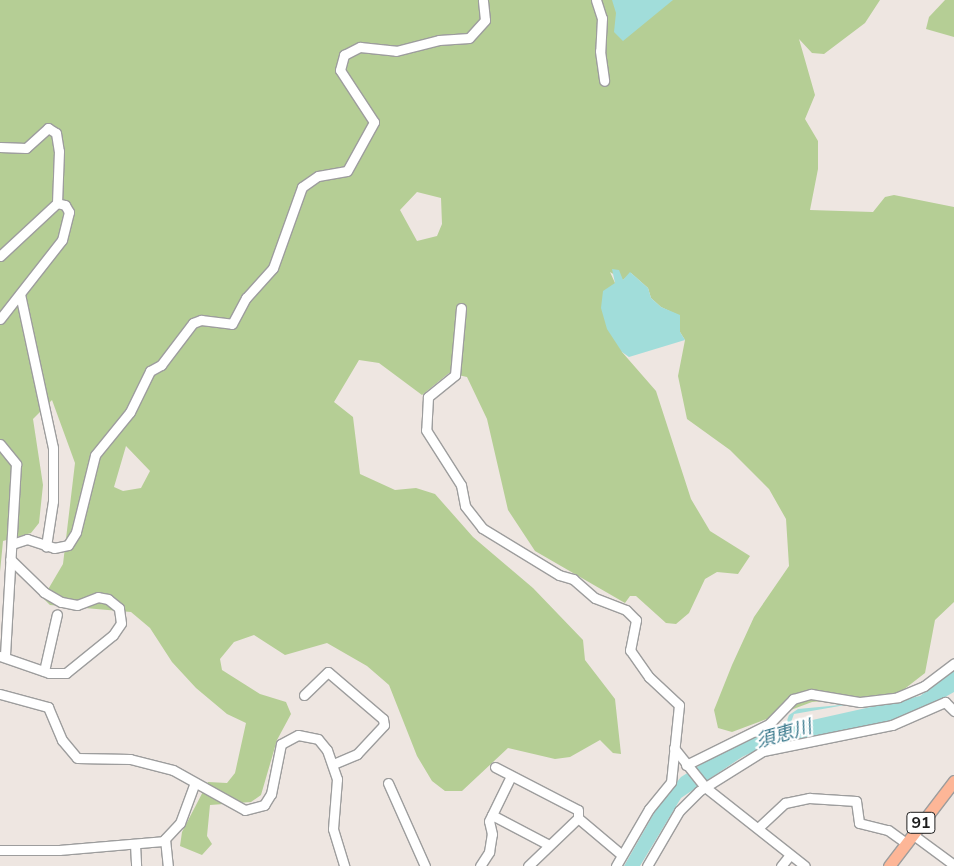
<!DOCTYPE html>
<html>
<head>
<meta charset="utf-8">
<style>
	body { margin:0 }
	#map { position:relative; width:954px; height:866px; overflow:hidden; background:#eee6e1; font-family:"Nunito Sans","Noto Sans JP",sans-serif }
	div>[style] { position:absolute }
	.forest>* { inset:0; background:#b5ce95 }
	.water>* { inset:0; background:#a1ddda }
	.roads { filter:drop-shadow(1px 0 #9d9d9d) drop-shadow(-1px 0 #9d9d9d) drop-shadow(0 1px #9d9d9d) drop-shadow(0 -1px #9d9d9d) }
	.minor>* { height:9px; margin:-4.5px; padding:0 4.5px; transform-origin:4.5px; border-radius:4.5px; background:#fff }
	.major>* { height:11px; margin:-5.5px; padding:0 5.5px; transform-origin:5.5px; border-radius:5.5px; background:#fdb697 }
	span { translate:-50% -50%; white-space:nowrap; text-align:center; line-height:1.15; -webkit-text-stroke:4.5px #fff; paint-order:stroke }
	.shield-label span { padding:1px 4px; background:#fff; border:1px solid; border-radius:4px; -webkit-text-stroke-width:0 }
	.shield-label { font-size:16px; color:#1c1c1c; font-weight:700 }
	.water-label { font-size:19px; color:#3d7b8e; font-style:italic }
</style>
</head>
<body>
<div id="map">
	<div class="forest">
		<div style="clip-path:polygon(evenodd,0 0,880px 0,865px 23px,824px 54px,812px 53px,799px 39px,815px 95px,805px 119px,818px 141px,818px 169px,810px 210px,873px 212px,885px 197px,894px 195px,954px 207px,954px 602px,935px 620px,925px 673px,898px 694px,812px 702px,732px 732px,718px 728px,714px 710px,732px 665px,754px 617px,789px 566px,786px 519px,769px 489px,730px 450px,687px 419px,678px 376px,685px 340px,680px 332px,680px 316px,661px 307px,651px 298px,648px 288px,631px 273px,623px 280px,610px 272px,615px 283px,622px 352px,656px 391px,691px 499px,710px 531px,750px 556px,738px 574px,717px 572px,705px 579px,689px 613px,676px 624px,666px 623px,636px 596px,630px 596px,625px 603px,535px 551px,508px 510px,487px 419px,467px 377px,449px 373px,422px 395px,379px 363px,359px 360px,334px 402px,353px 417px,360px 474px,395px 490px,416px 488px,435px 494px,473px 537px,533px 588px,583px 640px,585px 660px,615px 699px,621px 754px,613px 753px,600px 740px,570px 757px,555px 759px,508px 748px,462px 791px,445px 791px,432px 781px,417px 756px,389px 685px,367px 666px,327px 643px,285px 655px,254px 635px,234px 642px,220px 659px,222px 670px,260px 694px,286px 702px,291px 714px,277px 740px,261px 795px,251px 802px,210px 805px,207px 836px,212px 844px,202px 855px,180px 846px,182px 832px,208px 782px,227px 783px,235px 773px,246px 723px,227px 714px,196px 688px,172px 662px,150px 628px,131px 612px,50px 605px,43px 598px,63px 564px,75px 463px,52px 400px,33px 419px,43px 485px,39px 523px,31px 533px,3px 541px,0 572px,0 0,417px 192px,441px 198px,442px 224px,437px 236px,417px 241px,400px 210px,417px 192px,0 0,126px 446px,150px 471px,141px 488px,123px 491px,114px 487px,126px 446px)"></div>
		<div style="clip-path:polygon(945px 0,954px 0,954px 37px,926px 29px,929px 17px)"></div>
	</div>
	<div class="water">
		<div style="clip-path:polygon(612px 0,673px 0,623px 41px,614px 32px,616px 13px)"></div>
		<div style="clip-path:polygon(612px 269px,619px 270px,623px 280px,630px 272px,648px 288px,651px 298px,661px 307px,680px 315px,680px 332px,685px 340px,629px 357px,622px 352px,607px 329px,601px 308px,603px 291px,615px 283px)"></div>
		<div style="clip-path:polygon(954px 671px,954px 692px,924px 709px,884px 723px,769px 744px,742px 757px,681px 798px,640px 866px,624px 866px,661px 801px,681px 777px,732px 745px,785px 726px,789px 715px,798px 709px,851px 704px,794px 714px,790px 725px,920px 696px)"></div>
	</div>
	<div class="roads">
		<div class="minor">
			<div style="left:596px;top:0;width:19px;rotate:72deg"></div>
			<div style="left:602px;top:18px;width:33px;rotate:93deg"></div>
			<div style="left:600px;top:51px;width:30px;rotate:82deg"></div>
			<div style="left:0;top:147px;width:26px;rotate:2deg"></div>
			<div style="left:26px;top:148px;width:30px;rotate:-42deg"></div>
			<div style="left:48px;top:128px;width:9px;rotate:32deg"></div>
			<div style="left:56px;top:133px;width:18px;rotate:81deg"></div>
			<div style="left:59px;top:151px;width:52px;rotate:92.2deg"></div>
			<div style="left:57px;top:203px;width:78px;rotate:137.1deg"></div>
			<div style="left:20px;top:294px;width:157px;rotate:77.9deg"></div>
			<div style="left:53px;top:448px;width:53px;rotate:90deg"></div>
			<div style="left:53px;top:501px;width:46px;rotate:98.8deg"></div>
			<div style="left:461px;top:308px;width:67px;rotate:95.1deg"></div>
			<div style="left:455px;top:375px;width:35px;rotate:141deg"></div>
			<div style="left:428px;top:397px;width:33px;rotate:93deg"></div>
			<div style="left:426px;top:430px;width:65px;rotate:57.5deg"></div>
			<div style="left:461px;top:485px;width:21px;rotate:79deg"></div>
			<div style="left:465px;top:506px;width:28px;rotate:52deg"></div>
			<div style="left:482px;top:528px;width:90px;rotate:31.4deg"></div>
			<div style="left:559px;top:575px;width:15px;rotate:16deg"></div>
			<div style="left:573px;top:579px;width:29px;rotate:41deg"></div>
			<div style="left:595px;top:598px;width:33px;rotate:21deg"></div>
			<div style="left:626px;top:610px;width:14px;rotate:45deg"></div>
			<div style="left:636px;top:620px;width:31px;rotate:101deg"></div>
			<div style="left:630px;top:650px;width:33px;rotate:55deg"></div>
			<div style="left:649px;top:677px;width:41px;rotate:43deg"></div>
			<div style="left:679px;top:705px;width:77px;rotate:95.9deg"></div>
			<div style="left:671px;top:782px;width:35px;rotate:129deg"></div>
			<div style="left:649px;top:809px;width:66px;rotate:120.1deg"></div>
			<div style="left:0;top:319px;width:100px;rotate:-51.9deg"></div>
			<div style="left:62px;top:240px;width:29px;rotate:-76deg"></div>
			<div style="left:69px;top:212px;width:8px;rotate:-120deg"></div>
			<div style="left:65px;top:205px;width:8px;rotate:-166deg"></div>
			<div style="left:0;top:444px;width:26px;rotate:51deg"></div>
			<div style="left:16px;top:464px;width:193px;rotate:93.3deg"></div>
			<div style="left:12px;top:544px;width:16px;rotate:-18deg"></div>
			<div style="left:27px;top:539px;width:28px;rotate:18deg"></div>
			<div style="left:54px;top:548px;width:14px;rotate:-12deg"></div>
			<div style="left:68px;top:545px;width:15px;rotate:-58deg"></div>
			<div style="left:76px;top:532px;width:79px;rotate:-76.1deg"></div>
			<div style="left:95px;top:455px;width:55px;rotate:-50.9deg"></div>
			<div style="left:130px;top:412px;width:46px;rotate:-64deg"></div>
			<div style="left:150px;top:371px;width:13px;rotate:-29deg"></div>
			<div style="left:161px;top:365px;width:53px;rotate:-52.7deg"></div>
			<div style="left:193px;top:323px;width:9px;rotate:-21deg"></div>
			<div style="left:201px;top:320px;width:31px;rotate:7deg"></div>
			<div style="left:232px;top:324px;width:30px;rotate:-62deg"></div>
			<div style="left:246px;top:298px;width:40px;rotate:-48deg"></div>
			<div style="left:273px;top:268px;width:86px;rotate:-70.3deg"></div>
			<div style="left:302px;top:187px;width:19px;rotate:-35deg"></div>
			<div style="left:318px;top:176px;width:29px;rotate:-10deg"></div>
			<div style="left:347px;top:171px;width:56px;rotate:-61.1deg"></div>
			<div style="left:374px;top:122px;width:62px;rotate:-123.2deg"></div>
			<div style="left:340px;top:70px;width:16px;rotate:-75deg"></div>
			<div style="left:344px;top:55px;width:18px;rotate:-27deg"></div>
			<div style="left:360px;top:47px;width:36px;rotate:6deg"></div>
			<div style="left:396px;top:51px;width:44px;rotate:-14.3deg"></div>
			<div style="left:439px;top:40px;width:30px;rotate:-4deg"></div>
			<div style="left:469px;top:38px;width:24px;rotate:-48deg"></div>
			<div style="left:485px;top:20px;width:20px;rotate:-96deg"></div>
			<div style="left:0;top:656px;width:52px;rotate:19.1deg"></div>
			<div style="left:49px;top:673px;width:17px"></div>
			<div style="left:66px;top:673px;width:60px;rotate:-39deg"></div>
			<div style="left:113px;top:635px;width:14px;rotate:-56deg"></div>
			<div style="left:121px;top:623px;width:15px;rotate:-98deg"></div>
			<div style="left:119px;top:608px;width:14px;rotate:-141deg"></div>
			<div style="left:108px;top:599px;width:10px;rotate:-169deg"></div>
			<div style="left:98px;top:597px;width:22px;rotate:159deg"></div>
			<div style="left:77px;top:605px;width:16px;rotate:-169deg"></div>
			<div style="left:61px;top:602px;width:20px;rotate:-150deg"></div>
			<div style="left:44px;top:592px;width:47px;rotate:-135.9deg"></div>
			<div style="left:44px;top:671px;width:58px;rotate:-77.2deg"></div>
			<div style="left:0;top:694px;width:50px;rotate:15.2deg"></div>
			<div style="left:48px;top:707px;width:36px;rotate:67deg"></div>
			<div style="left:62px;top:740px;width:23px;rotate:50deg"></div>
			<div style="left:77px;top:758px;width:53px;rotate:1.1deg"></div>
			<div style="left:130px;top:759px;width:44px;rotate:14.3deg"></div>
			<div style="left:173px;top:770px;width:82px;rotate:29.1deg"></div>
			<div style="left:245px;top:810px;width:20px;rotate:-15deg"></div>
			<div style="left:264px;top:805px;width:13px;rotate:-58deg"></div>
			<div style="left:271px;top:794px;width:51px;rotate:-78.7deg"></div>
			<div style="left:281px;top:744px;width:19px;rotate:-28deg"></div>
			<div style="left:298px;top:735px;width:20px;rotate:11deg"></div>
			<div style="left:318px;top:739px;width:14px;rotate:51deg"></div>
			<div style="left:327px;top:750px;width:31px;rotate:71deg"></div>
			<div style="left:337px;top:779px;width:50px;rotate:94.6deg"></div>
			<div style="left:333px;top:829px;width:39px;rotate:73deg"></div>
			<div style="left:304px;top:695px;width:33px;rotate:-44deg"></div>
			<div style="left:328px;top:672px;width:72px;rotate:40.5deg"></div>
			<div style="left:383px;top:719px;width:6px;rotate:81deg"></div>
			<div style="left:384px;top:725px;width:40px;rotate:133deg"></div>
			<div style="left:357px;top:754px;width:26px;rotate:157deg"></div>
			<div style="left:674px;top:748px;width:50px;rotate:51.5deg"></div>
			<div style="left:705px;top:787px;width:127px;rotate:38.3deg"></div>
			<div style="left:686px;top:765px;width:93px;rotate:-26.3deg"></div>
			<div style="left:769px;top:724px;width:35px;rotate:-46deg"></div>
			<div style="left:793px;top:699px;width:19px;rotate:-16deg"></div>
			<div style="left:811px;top:694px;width:50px;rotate:9.3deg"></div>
			<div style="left:860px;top:702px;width:38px;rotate:-7deg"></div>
			<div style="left:898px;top:697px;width:28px;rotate:-23deg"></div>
			<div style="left:924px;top:686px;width:38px;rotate:-37deg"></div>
			<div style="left:495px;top:767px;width:93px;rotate:27.4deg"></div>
			<div style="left:578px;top:810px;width:8px;rotate:90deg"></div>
			<div style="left:388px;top:783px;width:91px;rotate:66deg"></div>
			<div style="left:492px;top:815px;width:64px;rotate:27.8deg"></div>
			<div style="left:758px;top:828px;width:37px;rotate:-43deg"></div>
			<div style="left:785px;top:803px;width:25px;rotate:-12deg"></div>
			<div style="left:809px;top:798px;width:47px;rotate:3.7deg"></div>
			<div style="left:856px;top:801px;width:22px;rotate:82deg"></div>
			<div style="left:859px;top:823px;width:30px;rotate:14deg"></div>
			<div style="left:888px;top:830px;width:22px;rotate:36deg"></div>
			<div style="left:912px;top:834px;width:52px;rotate:36.4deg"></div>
			<div style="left:165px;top:839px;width:27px;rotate:84deg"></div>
			<div style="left:135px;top:844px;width:22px;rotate:87deg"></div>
			<div style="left:0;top:850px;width:59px"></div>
			<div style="left:59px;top:850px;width:104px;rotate:-4.9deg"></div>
			<div style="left:163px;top:841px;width:25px;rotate:-47deg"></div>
			<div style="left:180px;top:823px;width:40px;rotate:-69.8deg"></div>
			<div style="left:480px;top:866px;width:17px;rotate:-57deg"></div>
			<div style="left:489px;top:852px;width:18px;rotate:-81deg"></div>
			<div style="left:492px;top:834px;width:13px;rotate:-103deg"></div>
			<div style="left:489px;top:821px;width:50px;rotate:-63.9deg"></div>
			<div style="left:528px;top:866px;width:69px;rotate:-43.8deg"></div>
			<div style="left:578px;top:818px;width:57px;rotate:40.1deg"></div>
			<div style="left:647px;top:866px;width:64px;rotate:-59.8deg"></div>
			<div style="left:679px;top:811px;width:28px;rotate:-45deg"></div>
			<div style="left:699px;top:791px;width:75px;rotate:-32deg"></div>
			<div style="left:763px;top:751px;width:132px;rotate:-11.4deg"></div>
			<div style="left:892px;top:725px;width:58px;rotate:-23.5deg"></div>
			<div style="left:945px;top:702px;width:13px;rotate:45deg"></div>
			<div style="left:781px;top:866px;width:14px;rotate:-51deg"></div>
		</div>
		<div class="major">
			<div style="left:889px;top:866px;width:107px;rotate:-52.6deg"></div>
		</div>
	</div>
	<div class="shield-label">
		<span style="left:921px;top:823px">91</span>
	</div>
	<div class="water-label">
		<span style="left:784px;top:735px;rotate:-16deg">須恵川</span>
	</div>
</div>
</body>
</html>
